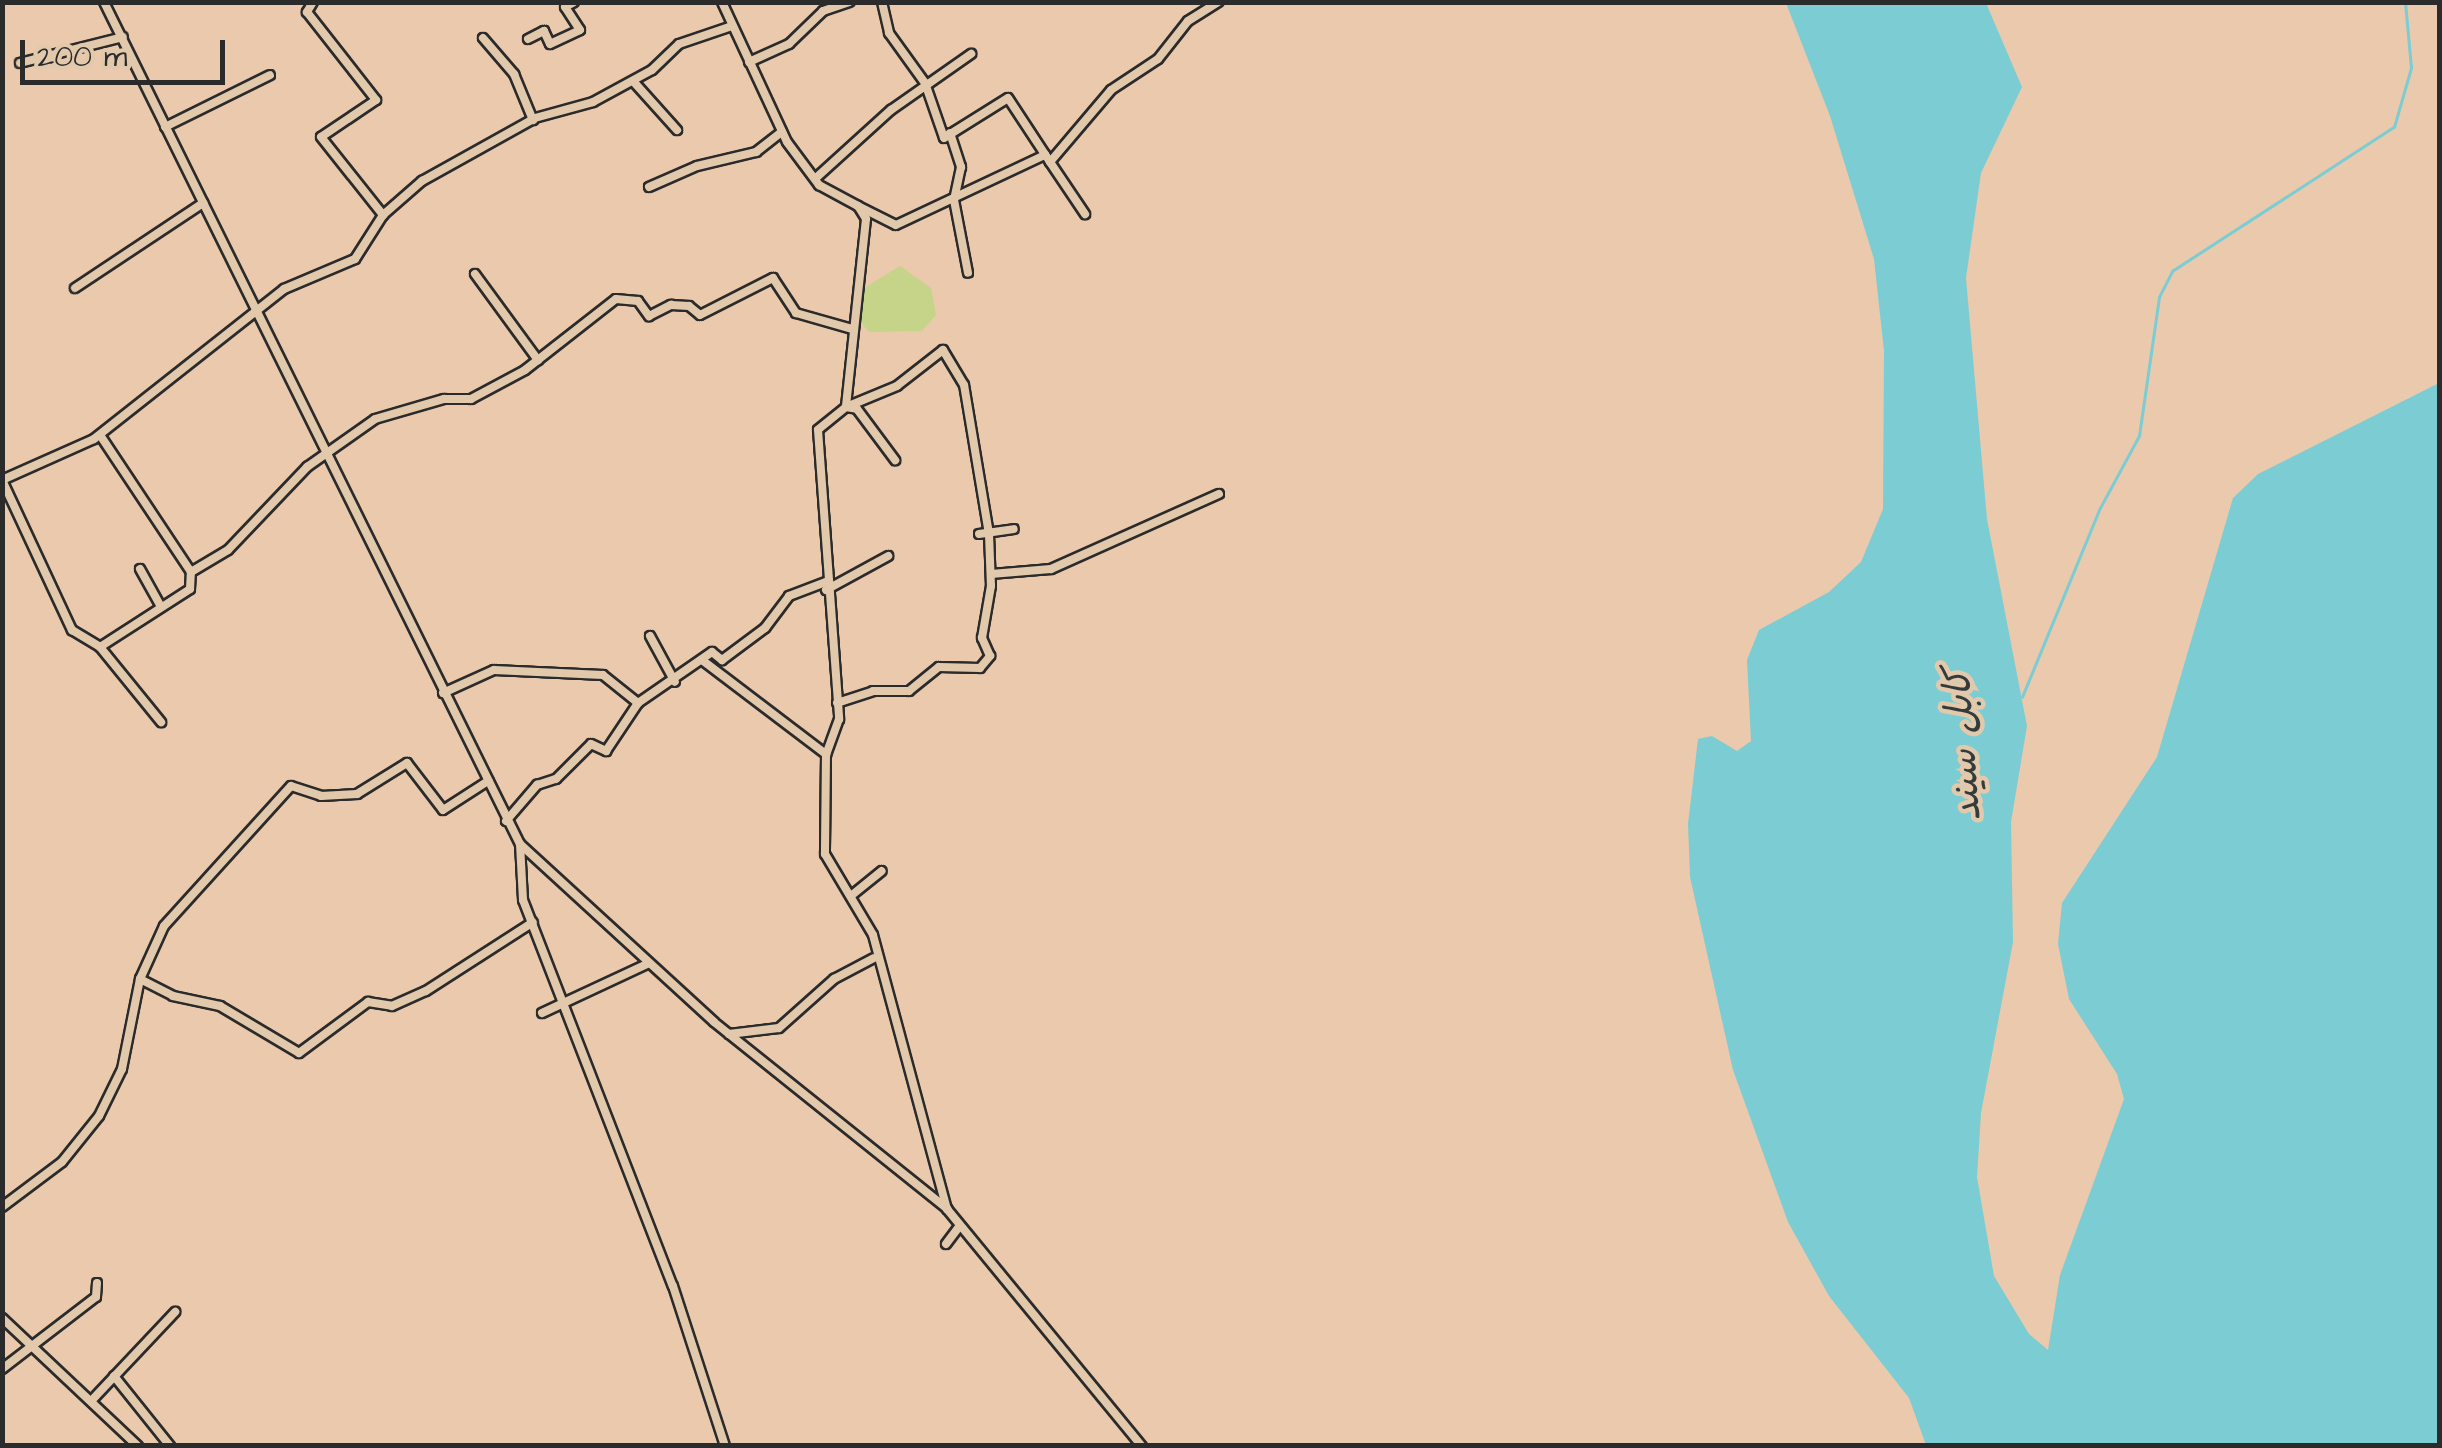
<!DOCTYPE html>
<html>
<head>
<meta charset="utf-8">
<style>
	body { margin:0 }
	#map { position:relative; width:2442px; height:1448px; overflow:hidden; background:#eac9ac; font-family:"Architects Daughter","Playpen Sans Arabic",sans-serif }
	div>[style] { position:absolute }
	.green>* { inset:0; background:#c5d488 }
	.water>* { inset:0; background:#7ccdd3 }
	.stream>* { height:2.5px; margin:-1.25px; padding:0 1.25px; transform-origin:1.25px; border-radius:1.25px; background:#7ccdd3 }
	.roads { filter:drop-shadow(2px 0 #2b2b2b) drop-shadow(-2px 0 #2b2b2b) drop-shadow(0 2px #2b2b2b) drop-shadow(0 -2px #2b2b2b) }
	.minor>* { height:8px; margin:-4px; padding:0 4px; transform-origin:4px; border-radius:4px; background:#e3c9ab }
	span { translate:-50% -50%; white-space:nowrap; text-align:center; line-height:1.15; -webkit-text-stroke:9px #e3c9ab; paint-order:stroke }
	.water-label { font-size:38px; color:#333b3c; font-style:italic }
	.frame { position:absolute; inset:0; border:5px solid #2b2b2b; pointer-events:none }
	.scale { position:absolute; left:20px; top:40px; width:205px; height:45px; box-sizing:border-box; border:5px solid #2b2b2b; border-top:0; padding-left:12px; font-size:30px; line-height:35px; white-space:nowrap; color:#2b2b2b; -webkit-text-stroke:8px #e3c9ab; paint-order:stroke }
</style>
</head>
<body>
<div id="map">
	<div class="green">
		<div style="clip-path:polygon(900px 266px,931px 288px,936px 315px,922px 331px,869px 332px,858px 319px,864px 288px)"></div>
	</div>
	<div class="water">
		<div style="clip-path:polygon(1786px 3px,1986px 3px,2022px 87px,1981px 173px,1966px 278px,1987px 519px,2027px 726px,2011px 822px,2013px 942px,1981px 1113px,1977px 1177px,1994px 1276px,2029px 1334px,2048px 1350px,2060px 1275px,2124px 1099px,2117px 1074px,2069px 999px,2058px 944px,2062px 903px,2157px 757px,2233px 498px,2258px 474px,2439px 383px,2439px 1445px,1926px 1445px,1909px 1398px,1829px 1296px,1788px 1222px,1733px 1070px,1690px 877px,1688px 824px,1698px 739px,1712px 736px,1737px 751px,1751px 741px,1747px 660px,1759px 630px,1829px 592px,1861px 562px,1883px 509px,1884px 351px,1874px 259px,1830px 116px)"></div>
	</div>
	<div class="stream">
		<div style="left:2022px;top:697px;width:204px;rotate:-67.6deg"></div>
		<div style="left:2100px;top:508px;width:82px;rotate:-61.6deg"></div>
		<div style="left:2139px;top:436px;width:140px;rotate:-81.8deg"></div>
		<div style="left:2159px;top:297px;width:29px;rotate:-63deg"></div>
		<div style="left:2172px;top:271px;width:265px;rotate:-33deg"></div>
		<div style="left:2394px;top:127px;width:61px;rotate:-73.9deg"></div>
		<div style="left:2411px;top:68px;width:66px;rotate:-95.2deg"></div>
	</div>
	<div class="roads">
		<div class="minor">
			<div style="left:104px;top:2px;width:939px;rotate:63.71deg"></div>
			<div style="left:520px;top:844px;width:263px;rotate:42.5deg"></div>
			<div style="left:714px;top:1022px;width:299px;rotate:38.7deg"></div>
			<div style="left:947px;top:1209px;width:307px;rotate:50.6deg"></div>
			<div style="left:313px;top:2px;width:12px;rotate:121deg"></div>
			<div style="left:307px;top:12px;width:112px;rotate:51.9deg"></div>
			<div style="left:376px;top:100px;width:66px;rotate:146.1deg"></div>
			<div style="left:321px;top:137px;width:100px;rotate:51.5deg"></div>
			<div style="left:722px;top:2px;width:154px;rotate:65.1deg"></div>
			<div style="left:787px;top:142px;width:54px;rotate:53.3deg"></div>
			<div style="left:819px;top:185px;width:44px;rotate:28.3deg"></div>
			<div style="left:858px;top:206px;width:15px;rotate:58deg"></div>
			<div style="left:866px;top:219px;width:189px;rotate:96.1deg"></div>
			<div style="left:846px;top:407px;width:36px;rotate:141deg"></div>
			<div style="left:818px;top:430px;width:290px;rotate:85.8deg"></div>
			<div style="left:839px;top:719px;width:37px;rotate:110deg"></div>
			<div style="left:826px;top:754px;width:100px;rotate:90.6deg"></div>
			<div style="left:825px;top:854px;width:94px;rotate:59.3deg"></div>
			<div style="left:873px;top:935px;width:284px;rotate:74.9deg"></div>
			<div style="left:882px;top:2px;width:32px;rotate:77deg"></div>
			<div style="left:889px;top:33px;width:62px;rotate:54.2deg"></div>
			<div style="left:925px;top:83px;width:58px;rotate:70.9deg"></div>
			<div style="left:944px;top:138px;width:75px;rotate:-32deg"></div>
			<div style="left:1008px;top:98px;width:77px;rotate:56.7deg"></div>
			<div style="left:1050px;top:162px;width:94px;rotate:-49.7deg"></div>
			<div style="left:1111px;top:90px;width:56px;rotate:-33.4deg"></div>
			<div style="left:1158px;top:59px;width:48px;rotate:-51.7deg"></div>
			<div style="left:1188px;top:21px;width:36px;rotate:-32deg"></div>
			<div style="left:483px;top:38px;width:48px;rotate:49.3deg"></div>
			<div style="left:514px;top:74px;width:50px;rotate:67.6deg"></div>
			<div style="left:528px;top:39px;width:18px;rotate:-27deg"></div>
			<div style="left:544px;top:31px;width:14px;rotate:65deg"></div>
			<div style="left:550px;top:44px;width:33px;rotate:-25deg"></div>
			<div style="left:580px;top:30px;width:27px;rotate:-123deg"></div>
			<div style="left:565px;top:7px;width:10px;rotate:-29deg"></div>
			<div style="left:749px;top:62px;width:44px;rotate:-24.2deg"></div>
			<div style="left:789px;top:44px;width:47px;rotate:-44.1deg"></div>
			<div style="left:823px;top:11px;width:28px;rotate:-19deg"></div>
			<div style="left:20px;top:63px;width:106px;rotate:-14.2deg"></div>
			<div style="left:633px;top:81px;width:66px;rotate:48.1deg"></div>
			<div style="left:165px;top:127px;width:117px;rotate:-26.3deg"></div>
			<div style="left:950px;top:133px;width:36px;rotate:72deg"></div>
			<div style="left:961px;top:167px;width:34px;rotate:102deg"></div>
			<div style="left:954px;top:200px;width:74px;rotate:79.1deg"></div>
			<div style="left:1050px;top:162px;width:63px;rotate:56.1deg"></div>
			<div style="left:817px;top:177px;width:100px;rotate:-42.2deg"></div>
			<div style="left:891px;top:110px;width:98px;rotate:-35deg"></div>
			<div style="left:649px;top:187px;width:52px;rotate:-23.6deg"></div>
			<div style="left:697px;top:166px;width:61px;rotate:-13.3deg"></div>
			<div style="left:756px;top:152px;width:33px;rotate:-38deg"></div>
			<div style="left:858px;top:206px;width:42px;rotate:26.6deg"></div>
			<div style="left:896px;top:225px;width:165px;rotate:-25.2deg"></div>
			<div style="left:475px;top:274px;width:107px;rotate:53.8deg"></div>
			<div style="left:75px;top:288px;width:154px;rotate:-33.6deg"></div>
			<div style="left:846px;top:407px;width:11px;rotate:10deg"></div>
			<div style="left:857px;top:409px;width:64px;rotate:53.3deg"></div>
			<div style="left:100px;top:435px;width:164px;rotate:56.4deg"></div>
			<div style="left:2px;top:480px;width:101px;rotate:-24deg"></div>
			<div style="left:94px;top:439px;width:242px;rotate:-38.3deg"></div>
			<div style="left:284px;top:289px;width:77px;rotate:-22.9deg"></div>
			<div style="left:355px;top:259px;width:52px;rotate:-57.5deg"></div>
			<div style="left:383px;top:215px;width:52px;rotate:-41.1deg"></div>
			<div style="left:422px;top:181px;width:129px;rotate:-29.1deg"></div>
			<div style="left:535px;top:118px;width:60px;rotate:-15.4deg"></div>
			<div style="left:593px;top:102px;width:67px;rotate:-28.5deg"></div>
			<div style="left:652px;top:70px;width:37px;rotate:-44deg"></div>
			<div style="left:679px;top:44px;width:56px;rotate:-18.8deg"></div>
			<div style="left:2px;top:480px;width:166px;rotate:65deg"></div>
			<div style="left:72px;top:630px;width:33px;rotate:31deg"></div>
			<div style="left:100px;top:647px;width:97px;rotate:50.9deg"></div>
			<div style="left:979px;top:534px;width:35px;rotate:-8deg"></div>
			<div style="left:140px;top:569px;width:41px;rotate:60.9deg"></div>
			<div style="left:991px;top:574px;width:60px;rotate:-4.8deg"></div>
			<div style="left:1051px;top:569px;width:184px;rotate:-24.1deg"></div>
			<div style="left:826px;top:590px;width:71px;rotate:-28.7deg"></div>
			<div style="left:650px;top:636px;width:52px;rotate:61.5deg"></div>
			<div style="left:100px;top:647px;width:107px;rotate:-32.8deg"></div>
			<div style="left:190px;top:589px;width:17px;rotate:-87deg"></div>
			<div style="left:191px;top:572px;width:43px;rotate:-30.7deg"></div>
			<div style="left:228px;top:550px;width:115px;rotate:-46.4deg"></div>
			<div style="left:307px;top:467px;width:83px;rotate:-35.2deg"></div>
			<div style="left:375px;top:419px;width:72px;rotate:-16.2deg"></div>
			<div style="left:444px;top:399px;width:27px"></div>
			<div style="left:471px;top:399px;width:61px;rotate:-28.2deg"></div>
			<div style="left:525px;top:370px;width:115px;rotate:-38deg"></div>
			<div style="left:616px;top:299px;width:22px;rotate:5deg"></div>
			<div style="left:638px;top:301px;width:19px;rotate:54deg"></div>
			<div style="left:649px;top:316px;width:25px;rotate:-27deg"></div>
			<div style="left:671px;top:305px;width:18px;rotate:3deg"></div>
			<div style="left:689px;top:306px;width:14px;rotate:39deg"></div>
			<div style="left:700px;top:315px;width:82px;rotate:-26.9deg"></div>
			<div style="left:773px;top:278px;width:42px;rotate:56.7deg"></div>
			<div style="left:796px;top:313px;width:58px;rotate:15.9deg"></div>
			<div style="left:702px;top:660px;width:156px;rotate:37.2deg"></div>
			<div style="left:443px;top:693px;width:56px;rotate:-24.3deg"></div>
			<div style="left:494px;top:670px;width:109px;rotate:2.6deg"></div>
			<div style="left:603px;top:675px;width:45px;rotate:38.7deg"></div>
			<div style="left:837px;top:703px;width:38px;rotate:-18deg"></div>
			<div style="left:873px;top:691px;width:36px"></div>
			<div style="left:909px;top:691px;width:38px;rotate:-39deg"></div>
			<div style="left:939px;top:667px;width:41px;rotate:1.4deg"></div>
			<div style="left:980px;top:668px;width:16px;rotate:-50deg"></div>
			<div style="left:990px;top:656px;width:20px;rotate:-114deg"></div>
			<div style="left:982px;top:638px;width:53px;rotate:-80.2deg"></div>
			<div style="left:991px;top:586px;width:52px;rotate:-92.2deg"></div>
			<div style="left:989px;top:534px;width:151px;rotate:-99.5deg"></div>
			<div style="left:964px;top:385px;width:41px;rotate:-121deg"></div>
			<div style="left:943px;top:350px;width:58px;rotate:142deg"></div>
			<div style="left:897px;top:386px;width:55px;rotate:157.6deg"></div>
			<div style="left:506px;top:821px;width:48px;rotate:-49.3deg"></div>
			<div style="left:537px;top:785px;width:20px;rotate:-18deg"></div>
			<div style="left:556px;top:779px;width:49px;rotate:-45deg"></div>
			<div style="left:591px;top:744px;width:17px;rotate:25deg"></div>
			<div style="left:606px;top:751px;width:58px;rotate:-56.3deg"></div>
			<div style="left:638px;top:703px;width:90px;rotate:-34.6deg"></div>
			<div style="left:712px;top:652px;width:13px;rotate:39deg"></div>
			<div style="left:722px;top:660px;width:54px;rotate:-36.7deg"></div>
			<div style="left:765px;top:628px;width:40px;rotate:-53deg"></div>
			<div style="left:789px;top:596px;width:40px;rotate:-21deg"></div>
			<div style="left:520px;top:844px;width:56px;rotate:86.9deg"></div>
			<div style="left:523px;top:900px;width:414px;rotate:68.8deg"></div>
			<div style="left:673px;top:1286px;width:168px;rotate:72deg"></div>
			<div style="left:852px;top:895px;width:38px;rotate:-39deg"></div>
			<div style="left:140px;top:979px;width:58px;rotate:-65.6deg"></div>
			<div style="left:164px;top:926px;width:189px;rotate:-47.8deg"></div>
			<div style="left:291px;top:786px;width:32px;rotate:18deg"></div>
			<div style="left:321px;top:796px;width:36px;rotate:-3deg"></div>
			<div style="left:357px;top:794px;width:59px;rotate:-31.8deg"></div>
			<div style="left:407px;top:763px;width:59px;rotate:52.5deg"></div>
			<div style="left:443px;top:810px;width:54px;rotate:-32.8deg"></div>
			<div style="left:542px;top:1013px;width:118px;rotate:-25deg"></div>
			<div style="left:729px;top:1034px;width:50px;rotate:-6.8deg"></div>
			<div style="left:779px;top:1028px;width:74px;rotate:-41.7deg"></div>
			<div style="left:834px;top:979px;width:45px;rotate:-27.7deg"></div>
			<div style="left:2px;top:1207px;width:75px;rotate:-36.9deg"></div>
			<div style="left:62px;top:1162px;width:59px;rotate:-51.2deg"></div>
			<div style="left:99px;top:1116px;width:52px;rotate:-63.9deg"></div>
			<div style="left:122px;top:1069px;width:92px;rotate:-78.7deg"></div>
			<div style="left:140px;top:979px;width:37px;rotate:27deg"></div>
			<div style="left:173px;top:996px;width:48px;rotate:12deg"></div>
			<div style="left:220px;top:1006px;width:92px;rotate:30.7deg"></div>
			<div style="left:299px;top:1053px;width:86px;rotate:-36.5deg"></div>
			<div style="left:368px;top:1002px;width:24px;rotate:9deg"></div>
			<div style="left:392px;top:1006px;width:37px;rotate:-24deg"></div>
			<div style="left:426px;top:991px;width:127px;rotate:-32.8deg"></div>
			<div style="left:946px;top:1244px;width:20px;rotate:-53deg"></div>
			<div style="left:2px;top:1318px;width:187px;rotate:43.3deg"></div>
			<div style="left:2px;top:1369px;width:118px;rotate:-37.5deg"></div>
			<div style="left:96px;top:1297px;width:14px;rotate:-86deg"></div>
			<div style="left:114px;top:1376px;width:90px;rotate:51.3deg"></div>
			<div style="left:93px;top:1399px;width:120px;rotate:-46.7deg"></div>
		</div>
	</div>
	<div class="water-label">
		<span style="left:1964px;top:745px;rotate:-94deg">کابل سيند</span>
	</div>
	<div class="frame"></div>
	<div class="scale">200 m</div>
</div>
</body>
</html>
